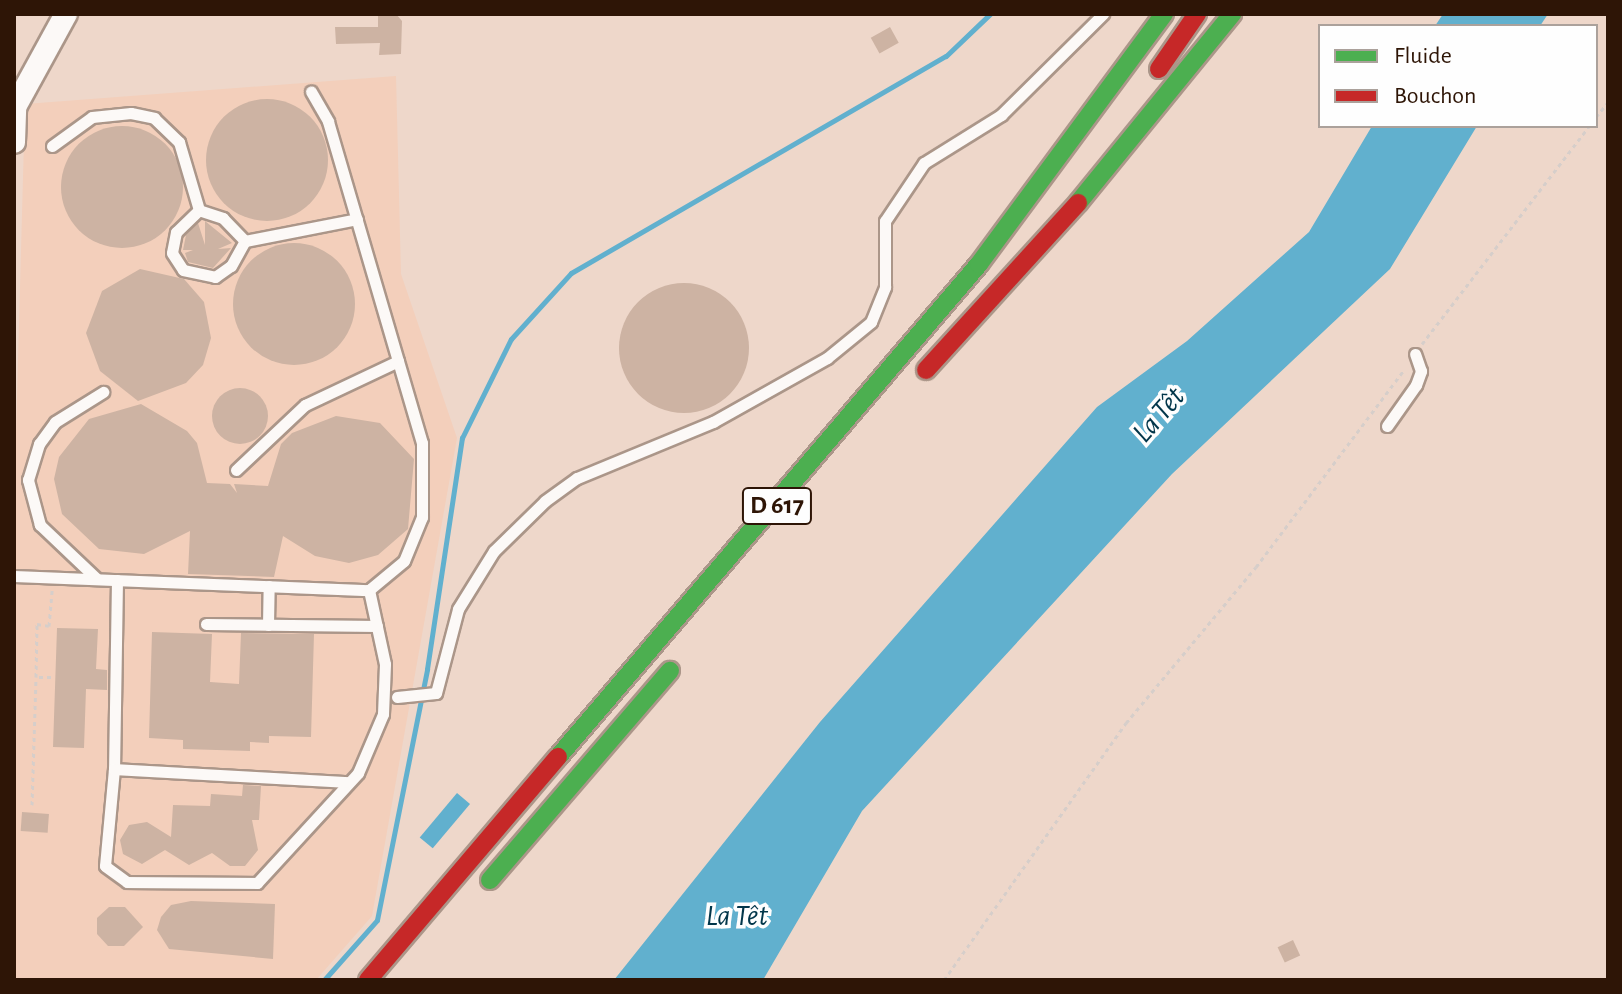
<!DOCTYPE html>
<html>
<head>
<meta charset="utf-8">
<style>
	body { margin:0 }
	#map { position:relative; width:1622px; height:994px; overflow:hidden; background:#eed7ca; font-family:"Alegreya Sans",sans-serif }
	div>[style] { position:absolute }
	.built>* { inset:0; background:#f3cfbb }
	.water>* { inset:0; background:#61b0ce; transform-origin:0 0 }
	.stream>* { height:5px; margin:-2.5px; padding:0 2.5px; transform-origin:2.5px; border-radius:2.5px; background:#61b0ce }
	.building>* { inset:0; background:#cdb3a3; transform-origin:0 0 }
	.round { border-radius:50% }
	.path>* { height:3px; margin-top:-1.5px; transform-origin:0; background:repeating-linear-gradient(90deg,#d6ceca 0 4px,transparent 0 8px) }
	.roads { filter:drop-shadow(2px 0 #ab9689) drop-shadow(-2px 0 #ab9689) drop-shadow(0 2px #ab9689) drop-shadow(0 -2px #ab9689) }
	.lane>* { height:11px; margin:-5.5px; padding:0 5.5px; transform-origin:5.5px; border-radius:5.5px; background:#fcf9f7 }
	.street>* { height:22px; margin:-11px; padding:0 11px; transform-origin:11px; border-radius:11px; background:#fcf9f7 }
	.fast>* { height:18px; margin:-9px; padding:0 9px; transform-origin:9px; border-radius:9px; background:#4caf50 }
	.jam>* { height:18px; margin:-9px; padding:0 9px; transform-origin:9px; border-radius:9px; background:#c62828 }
	span { translate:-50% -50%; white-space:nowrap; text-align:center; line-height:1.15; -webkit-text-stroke:7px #fefefe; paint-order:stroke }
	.shield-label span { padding:2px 6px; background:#fefefe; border:2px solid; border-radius:6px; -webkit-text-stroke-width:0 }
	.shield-label { font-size:26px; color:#2e1506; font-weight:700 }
	.water-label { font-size:30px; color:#02364a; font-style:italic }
	.frame { position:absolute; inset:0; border:16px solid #2e1506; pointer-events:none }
	.legend { position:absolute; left:1318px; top:24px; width:280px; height:104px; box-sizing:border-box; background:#fefefe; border:2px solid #aba19b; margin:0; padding:10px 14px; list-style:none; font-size:24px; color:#2e1506 }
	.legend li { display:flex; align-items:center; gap:16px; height:40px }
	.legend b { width:40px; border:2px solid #aba19b }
</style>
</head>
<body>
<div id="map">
	<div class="built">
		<div style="clip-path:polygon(396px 76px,401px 274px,457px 438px,372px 916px,316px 980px,14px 980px,14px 508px,25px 104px)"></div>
	</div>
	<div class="water">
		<div style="clip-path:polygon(1443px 14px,1548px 14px,1540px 26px,1435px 26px)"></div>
		<div style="clip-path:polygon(1372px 126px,1477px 126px,1390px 269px,1172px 474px,862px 811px,763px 980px,614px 980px,820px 722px,1097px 407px,1187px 341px,1309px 232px)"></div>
		<div style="left:457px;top:793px;width:17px;height:58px;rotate:40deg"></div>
	</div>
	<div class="stream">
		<div style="left:324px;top:980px;width:80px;rotate:-48.5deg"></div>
		<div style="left:377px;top:920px;width:256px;rotate:-78.7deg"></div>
		<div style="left:427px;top:669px;width:234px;rotate:-81.4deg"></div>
		<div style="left:462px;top:438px;width:110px;rotate:-63.7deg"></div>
		<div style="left:511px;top:339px;width:89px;rotate:-47.7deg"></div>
		<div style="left:571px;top:273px;width:433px;rotate:-30.1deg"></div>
		<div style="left:946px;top:56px;width:61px;rotate:-43.7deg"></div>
	</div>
	<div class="building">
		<div style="clip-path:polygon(378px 14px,396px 14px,402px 21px,401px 54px,379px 55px,380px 43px,336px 44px,335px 27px,378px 27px)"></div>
		<div style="left:890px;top:27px;width:18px;height:22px;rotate:61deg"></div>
		<div class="round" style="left:206px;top:99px;width:122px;height:122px"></div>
		<div class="round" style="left:61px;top:126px;width:122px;height:122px"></div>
		<div style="clip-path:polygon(205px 221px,232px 243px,218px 249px,231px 248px,213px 268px,188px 262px,185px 253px,193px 250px,183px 250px,186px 235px,198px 223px,205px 245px)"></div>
		<div class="round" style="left:233px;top:243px;width:122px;height:122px"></div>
		<div style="clip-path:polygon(140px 269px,184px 279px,204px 302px,211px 338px,203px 365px,186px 383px,138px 401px,100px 371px,86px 333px,102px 291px)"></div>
		<div class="round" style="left:619px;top:283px;width:130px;height:130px"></div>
		<div class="round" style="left:212px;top:388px;width:56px;height:56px"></div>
		<div style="clip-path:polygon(141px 404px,187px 431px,197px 443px,207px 483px,230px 484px,237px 493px,234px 484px,268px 486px,281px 444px,292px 433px,336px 416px,380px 423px,414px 459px,408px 529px,378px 555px,349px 563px,315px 556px,283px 536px,274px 577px,188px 574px,190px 531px,144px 554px,99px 549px,62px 514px,54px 479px,59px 457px,89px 419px)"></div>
		<div style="clip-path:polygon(57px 628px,98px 629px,96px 669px,107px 670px,107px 690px,86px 689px,84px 748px,53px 747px)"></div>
		<div style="clip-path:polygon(152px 632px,212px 634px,210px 682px,239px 684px,241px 633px,314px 634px,311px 737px,269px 736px,269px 743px,250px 742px,250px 751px,183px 749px,183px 740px,149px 738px)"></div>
		<div style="clip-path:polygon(243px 785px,261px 786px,259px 820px,252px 820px,258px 850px,245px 866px,230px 866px,212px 853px,189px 865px,165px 850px,142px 864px,123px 854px,120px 840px,129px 825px,147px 822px,171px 837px,173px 805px,210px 806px,211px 794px,242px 796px)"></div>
		<div style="left:22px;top:812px;width:27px;height:19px;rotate:4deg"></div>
		<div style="clip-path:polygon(191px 901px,275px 904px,273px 959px,169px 949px,157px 930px,161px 917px,171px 905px)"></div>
		<div style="clip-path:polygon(109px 907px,125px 907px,143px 927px,124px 946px,108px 946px,97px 934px,97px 918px)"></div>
		<div style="left:1293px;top:940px;width:17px;height:17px;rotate:65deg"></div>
	</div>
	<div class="path">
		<div style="left:1596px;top:117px;width:19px;rotate:-51deg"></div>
		<div style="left:1422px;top:344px;width:275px;rotate:-52.5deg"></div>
		<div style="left:51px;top:677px;width:15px;rotate:180deg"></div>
		<div style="left:36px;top:677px;width:53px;rotate:-88.9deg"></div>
		<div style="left:37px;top:624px;width:12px;rotate:9deg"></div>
		<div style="left:49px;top:626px;width:36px;rotate:-85deg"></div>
		<div style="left:32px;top:805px;width:128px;rotate:-88.2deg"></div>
		<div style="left:944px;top:980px;width:315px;rotate:-54.7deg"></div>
		<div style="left:1126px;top:723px;width:203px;rotate:-50.2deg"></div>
		<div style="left:1256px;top:567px;width:246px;rotate:-53.1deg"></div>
	</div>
	<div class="roads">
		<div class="lane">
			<div style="left:52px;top:146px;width:49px;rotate:-35.9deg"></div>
			<div style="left:92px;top:117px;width:39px;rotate:-6deg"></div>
			<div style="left:131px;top:113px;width:24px;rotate:12deg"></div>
			<div style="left:154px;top:118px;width:35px;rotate:44deg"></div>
			<div style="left:179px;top:142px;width:71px;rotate:73.6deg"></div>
			<div style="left:245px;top:241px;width:32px;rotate:-134deg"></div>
			<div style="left:223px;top:218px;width:25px;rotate:-162deg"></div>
			<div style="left:199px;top:210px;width:32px;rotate:136deg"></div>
			<div style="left:176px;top:232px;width:21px;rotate:101deg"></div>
			<div style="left:172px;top:253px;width:20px;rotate:57deg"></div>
			<div style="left:183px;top:270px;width:33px;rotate:12deg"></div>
			<div style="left:215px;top:277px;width:19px;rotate:-35deg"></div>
			<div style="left:231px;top:266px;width:29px;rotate:-61deg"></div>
			<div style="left:245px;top:241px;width:114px;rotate:-11.1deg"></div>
			<div style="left:1387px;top:426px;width:50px;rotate:-54.7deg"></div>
			<div style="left:1416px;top:385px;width:15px;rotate:-70deg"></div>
			<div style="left:1421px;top:371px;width:18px;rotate:-109deg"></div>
			<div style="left:236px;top:470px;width:95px;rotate:-43.3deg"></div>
			<div style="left:305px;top:405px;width:103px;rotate:-25.3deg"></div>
			<div style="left:14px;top:576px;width:355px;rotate:2.3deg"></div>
			<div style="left:369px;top:590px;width:45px;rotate:-39.6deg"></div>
			<div style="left:404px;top:561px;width:48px;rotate:-67.8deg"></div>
			<div style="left:422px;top:517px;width:74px;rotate:-90deg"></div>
			<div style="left:422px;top:443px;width:335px;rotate:-106.3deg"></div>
			<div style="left:328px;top:121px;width:34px;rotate:-120deg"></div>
			<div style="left:97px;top:579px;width:79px;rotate:-136.5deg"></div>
			<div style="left:40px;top:525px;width:47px;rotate:-104.9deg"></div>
			<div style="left:28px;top:480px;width:38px;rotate:-73deg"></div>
			<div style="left:39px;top:444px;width:27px;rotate:-54deg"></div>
			<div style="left:55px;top:422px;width:57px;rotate:-32deg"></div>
			<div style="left:117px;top:580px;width:189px;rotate:90.9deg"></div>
			<div style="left:114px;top:769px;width:97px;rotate:95.3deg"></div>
			<div style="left:105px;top:866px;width:27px;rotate:36deg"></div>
			<div style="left:127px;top:882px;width:130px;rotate:0.4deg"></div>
			<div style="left:257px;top:883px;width:149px;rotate:-47.4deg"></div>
			<div style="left:358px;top:773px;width:64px;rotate:-67deg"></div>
			<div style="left:383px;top:714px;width:50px;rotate:-87.7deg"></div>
			<div style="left:385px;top:664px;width:76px;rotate:-102.2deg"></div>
			<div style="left:206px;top:624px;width:171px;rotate:0.7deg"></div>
			<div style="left:268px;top:625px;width:39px;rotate:-89deg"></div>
			<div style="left:397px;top:697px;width:39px;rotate:-6deg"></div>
			<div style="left:436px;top:693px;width:87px;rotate:-75.3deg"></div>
			<div style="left:458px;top:609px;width:68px;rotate:-58.2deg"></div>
			<div style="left:494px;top:551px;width:71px;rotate:-44.4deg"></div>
			<div style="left:545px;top:501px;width:39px;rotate:-36deg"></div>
			<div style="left:577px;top:478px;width:147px;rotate:-22.4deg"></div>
			<div style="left:713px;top:422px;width:131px;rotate:-29.3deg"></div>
			<div style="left:827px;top:358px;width:57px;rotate:-39.3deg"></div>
			<div style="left:871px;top:322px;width:38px;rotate:-68deg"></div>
			<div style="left:885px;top:287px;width:66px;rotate:-90deg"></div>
			<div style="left:885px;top:221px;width:70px;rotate:-56.1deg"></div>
			<div style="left:924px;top:163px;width:91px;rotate:-31.9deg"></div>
			<div style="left:1001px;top:115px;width:144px;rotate:-44.7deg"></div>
			<div style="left:114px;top:769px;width:234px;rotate:3.2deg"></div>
		</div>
		<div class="street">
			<div style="left:14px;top:142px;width:35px;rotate:-88deg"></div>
			<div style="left:15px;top:107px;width:106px;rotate:-61.3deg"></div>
		</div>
		<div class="fast">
			<div style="left:1078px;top:203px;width:244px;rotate:-50.8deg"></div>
			<div style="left:558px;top:757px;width:648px;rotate:-49.5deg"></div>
			<div style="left:979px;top:264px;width:311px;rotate:-53.5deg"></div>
			<div style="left:490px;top:880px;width:276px;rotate:-49.3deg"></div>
		</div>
		<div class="jam">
			<div style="left:1159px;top:69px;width:67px;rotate:-55.4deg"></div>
			<div style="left:926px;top:370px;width:226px;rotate:-47.7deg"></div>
			<div style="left:368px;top:980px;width:293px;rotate:-49.6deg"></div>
		</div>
	</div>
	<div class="shield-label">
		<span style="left:777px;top:506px">D 617</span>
	</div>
	<div class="water-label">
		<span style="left:1159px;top:415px;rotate:-49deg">La Têt</span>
		<span style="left:737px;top:916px">La Têt</span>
	</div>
	<div class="frame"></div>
	<ul class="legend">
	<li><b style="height:10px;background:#4caf50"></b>Fluide</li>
	<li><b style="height:10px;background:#c62828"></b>Bouchon</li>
	</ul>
</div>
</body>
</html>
